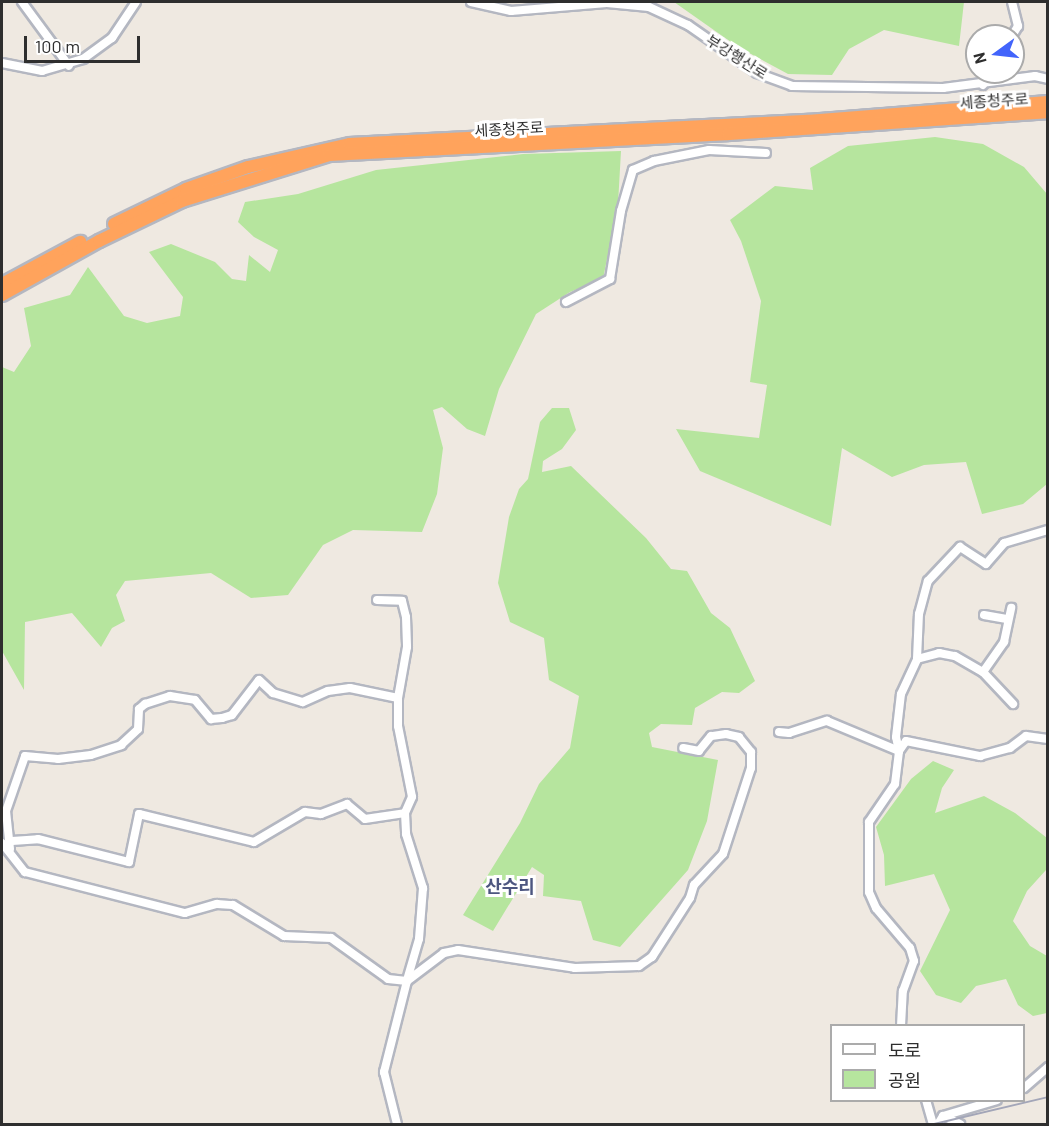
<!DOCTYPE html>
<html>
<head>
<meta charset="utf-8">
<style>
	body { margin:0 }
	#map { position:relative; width:1049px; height:1126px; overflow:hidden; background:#efe9e1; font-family:Barlow,"Noto Sans KR",sans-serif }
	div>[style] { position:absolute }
	.green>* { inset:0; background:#b6e59e }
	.roads { filter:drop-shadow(2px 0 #b4b7c1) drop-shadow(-2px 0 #b4b7c1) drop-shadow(0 2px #b4b7c1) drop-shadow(0 -2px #b4b7c1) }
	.minor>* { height:8px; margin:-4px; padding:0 4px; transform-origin:4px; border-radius:4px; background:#fff }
	.highway>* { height:12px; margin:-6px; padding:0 6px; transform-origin:6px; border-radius:6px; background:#ffa35c }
	.rail>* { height:2px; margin:-1px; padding:0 1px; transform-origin:1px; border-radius:1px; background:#a3a6b8 }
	span { translate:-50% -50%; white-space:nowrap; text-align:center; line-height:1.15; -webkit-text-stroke:6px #fff; paint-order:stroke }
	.street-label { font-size:15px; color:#2e2e2e }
	.quarter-label { font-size:18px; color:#4d5680; font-weight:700 }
	.frame { position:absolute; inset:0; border:3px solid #2e2e2e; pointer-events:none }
	.legend { position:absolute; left:830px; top:1024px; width:195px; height:78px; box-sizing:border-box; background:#fff; border:2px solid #ababab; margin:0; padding:8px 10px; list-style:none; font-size:18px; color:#2e2e2e }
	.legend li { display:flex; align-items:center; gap:12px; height:30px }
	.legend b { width:30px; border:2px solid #ababab }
	.north { position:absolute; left:965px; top:24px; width:60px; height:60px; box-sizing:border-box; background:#fff; border:2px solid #ababab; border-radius:50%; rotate:255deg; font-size:16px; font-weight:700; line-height:24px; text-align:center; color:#2e2e2e }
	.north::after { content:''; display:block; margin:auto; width:21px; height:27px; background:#4264fb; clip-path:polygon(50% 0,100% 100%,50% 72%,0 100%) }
	.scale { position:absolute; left:24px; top:36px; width:116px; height:27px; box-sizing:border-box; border:3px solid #2e2e2e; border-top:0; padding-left:8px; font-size:18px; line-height:21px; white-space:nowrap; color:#2e2e2e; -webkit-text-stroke:4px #fff; paint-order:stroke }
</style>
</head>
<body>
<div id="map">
	<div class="green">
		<div style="clip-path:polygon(674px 2px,964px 2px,959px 46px,884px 30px,849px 49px,832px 75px,788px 74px,738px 47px)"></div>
		<div style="clip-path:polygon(935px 137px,983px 144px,1024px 167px,1047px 194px,1047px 484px,1023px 504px,982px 514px,966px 462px,924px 465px,892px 477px,842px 448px,831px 526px,700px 471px,676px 429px,759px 438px,767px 385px,750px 382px,761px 301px,741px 241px,730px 220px,775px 186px,813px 190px,810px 168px,848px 146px)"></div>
		<div style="clip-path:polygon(621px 151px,618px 204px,603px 279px,570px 292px,536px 314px,499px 389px,485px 436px,467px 429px,442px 407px,433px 410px,443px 448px,437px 494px,422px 532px,353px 530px,323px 545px,288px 595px,251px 598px,211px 573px,125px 581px,116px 595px,125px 621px,112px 628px,101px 647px,72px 613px,25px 622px,24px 690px,2px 651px,2px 367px,14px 372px,31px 346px,24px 308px,70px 295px,88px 267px,124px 316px,147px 323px,180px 316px,183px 297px,149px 252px,171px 244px,215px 262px,232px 279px,246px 281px,249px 255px,270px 272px,278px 250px,254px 237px,238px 222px,245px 202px,298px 194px,376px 170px,523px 154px)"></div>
		<div style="clip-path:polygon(552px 408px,569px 408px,576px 430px,562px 449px,543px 461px,542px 472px,571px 466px,646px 538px,671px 569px,687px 571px,711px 613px,730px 628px,755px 681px,739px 693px,722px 692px,695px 708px,692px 725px,661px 724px,649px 733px,652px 747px,718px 760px,707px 821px,688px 870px,620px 947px,593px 940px,581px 901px,543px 896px,544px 875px,532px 867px,493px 931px,463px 915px,520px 823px,539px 784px,570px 748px,579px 696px,549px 680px,544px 638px,510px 622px,498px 583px,509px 517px,519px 489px,528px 479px,540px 422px)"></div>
		<div style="clip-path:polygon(933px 761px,954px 770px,942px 788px,935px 813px,984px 796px,1015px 813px,1047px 838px,1046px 870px,1027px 891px,1013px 921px,1030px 946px,1047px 956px,1047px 1013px,1033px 1016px,1018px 1005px,1006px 979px,976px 986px,961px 1003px,936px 995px,920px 971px,950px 910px,934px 874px,885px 886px,884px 855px,876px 827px,911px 779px)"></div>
	</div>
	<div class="roads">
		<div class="minor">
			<div style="left:22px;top:2px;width:79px;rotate:53.7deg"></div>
			<div style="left:471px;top:2px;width:41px;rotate:12.7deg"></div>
			<div style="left:511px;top:11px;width:96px;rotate:-4.8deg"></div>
			<div style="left:607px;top:3px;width:42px;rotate:5.4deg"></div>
			<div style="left:649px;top:7px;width:43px;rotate:24.8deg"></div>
			<div style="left:688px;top:25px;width:84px;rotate:34.8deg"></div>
			<div style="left:757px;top:73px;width:37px;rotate:20deg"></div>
			<div style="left:792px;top:86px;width:151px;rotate:0.8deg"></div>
			<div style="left:943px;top:88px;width:93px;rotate:-7.4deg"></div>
			<div style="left:1035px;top:76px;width:13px;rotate:13deg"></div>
			<div style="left:1012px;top:2px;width:25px;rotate:76deg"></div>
			<div style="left:1018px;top:26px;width:12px;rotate:121deg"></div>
			<div style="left:2px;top:63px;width:41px;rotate:11.3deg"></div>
			<div style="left:42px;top:71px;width:43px;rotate:-16.3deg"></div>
			<div style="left:83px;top:59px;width:36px;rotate:-36deg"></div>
			<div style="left:112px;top:38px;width:43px;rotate:-56.3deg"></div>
			<div style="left:983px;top:85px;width:15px;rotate:-58deg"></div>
			<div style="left:566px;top:302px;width:50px;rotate:-27.6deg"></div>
			<div style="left:610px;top:279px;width:69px;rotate:-80.8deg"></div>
			<div style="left:621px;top:211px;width:43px;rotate:-73.7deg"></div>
			<div style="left:633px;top:170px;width:23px;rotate:-23deg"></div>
			<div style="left:654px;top:161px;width:56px;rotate:-11.3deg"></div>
			<div style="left:709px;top:150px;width:57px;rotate:3deg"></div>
			<div style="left:377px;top:600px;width:25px;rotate:2deg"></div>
			<div style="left:402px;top:601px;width:16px;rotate:76deg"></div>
			<div style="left:406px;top:617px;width:30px;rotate:88deg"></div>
			<div style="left:407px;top:647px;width:52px;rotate:100deg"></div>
			<div style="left:398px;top:698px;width:28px;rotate:90deg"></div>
			<div style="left:398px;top:726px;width:72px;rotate:78.8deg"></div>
			<div style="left:412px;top:797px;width:17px;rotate:114deg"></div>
			<div style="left:405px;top:813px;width:21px;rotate:87deg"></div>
			<div style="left:406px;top:834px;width:57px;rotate:72.5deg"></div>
			<div style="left:423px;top:888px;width:51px;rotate:94.5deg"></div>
			<div style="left:419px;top:939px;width:43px;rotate:106.3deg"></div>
			<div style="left:984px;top:615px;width:23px;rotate:10deg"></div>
			<div style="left:917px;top:659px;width:23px;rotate:-15deg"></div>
			<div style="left:939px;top:653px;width:16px;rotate:11deg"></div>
			<div style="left:955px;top:656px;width:32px;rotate:30deg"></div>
			<div style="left:983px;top:672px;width:37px;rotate:-55deg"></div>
			<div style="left:1004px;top:642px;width:35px;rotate:-78deg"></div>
			<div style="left:983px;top:672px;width:44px;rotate:46.8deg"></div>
			<div style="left:779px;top:732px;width:10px;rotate:6deg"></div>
			<div style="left:789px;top:733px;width:40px;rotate:-18deg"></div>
			<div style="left:827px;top:721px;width:78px;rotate:22.6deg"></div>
			<div style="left:899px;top:751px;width:14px;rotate:-102deg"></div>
			<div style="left:896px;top:737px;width:43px;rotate:-83.4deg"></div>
			<div style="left:901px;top:694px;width:38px;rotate:-65deg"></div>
			<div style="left:917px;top:659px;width:45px;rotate:-87.5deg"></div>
			<div style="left:919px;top:614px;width:34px;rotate:-75deg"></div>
			<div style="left:928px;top:581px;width:47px;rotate:-46.7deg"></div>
			<div style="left:960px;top:547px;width:31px;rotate:33deg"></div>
			<div style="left:986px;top:564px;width:28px;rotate:-49deg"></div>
			<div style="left:1004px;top:543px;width:46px;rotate:-16.5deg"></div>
			<div style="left:12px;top:841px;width:26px;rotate:-4deg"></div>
			<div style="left:38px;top:839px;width:94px;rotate:14.2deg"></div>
			<div style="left:129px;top:862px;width:49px;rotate:-78.2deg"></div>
			<div style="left:139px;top:814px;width:118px;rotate:13.7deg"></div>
			<div style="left:254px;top:842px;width:59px;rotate:-30.5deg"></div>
			<div style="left:305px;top:812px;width:16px;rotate:7deg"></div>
			<div style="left:321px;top:814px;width:28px;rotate:-21deg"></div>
			<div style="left:347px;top:804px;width:23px;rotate:40deg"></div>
			<div style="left:365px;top:819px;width:40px;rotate:-8.5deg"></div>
			<div style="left:2px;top:843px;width:37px;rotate:52deg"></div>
			<div style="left:25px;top:872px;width:165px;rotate:14.4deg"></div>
			<div style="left:185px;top:913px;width:33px;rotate:-16deg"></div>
			<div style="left:217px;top:904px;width:16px;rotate:4deg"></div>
			<div style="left:233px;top:905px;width:60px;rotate:31.3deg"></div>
			<div style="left:284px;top:936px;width:47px;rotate:2.4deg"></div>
			<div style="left:331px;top:938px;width:70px;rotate:35.7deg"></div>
			<div style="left:388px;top:979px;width:19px;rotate:6deg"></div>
			<div style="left:407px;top:981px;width:94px;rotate:104.2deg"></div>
			<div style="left:384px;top:1072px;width:54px;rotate:76deg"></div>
			<div style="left:10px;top:849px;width:38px;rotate:-96deg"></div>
			<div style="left:6px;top:811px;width:58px;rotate:-70.9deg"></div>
			<div style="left:25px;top:756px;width:33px;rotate:5deg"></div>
			<div style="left:58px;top:759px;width:33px;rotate:-7deg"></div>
			<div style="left:91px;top:755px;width:32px;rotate:-18deg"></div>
			<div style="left:121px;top:745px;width:23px;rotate:-43deg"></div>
			<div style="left:138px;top:729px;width:20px;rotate:-87deg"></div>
			<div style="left:139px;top:709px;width:8px;rotate:-40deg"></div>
			<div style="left:145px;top:704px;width:26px;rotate:-18deg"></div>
			<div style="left:170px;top:696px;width:25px;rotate:9deg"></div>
			<div style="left:195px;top:700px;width:25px;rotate:50deg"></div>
			<div style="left:211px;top:719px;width:11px;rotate:-5deg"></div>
			<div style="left:222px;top:718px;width:10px;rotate:-17deg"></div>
			<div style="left:232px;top:715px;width:44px;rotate:-52.4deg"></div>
			<div style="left:259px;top:680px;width:19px;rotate:43deg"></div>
			<div style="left:273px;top:693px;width:31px;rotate:17deg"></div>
			<div style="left:303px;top:702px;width:27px;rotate:-24deg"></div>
			<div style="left:328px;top:691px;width:22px;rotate:-8deg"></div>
			<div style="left:350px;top:688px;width:49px;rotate:11.8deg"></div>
			<div style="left:407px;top:981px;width:46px;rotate:-37.1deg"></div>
			<div style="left:444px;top:953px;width:14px;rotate:-12deg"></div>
			<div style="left:458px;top:950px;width:118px;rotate:8.7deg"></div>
			<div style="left:575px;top:968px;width:64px;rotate:-1.8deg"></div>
			<div style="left:639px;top:966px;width:16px;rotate:-35deg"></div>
			<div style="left:652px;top:957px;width:70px;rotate:-57.2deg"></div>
			<div style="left:690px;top:898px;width:14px;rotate:-73deg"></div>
			<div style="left:694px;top:885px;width:42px;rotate:-46.9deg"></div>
			<div style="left:723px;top:854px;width:90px;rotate:-72deg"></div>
			<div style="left:751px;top:768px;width:16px;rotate:-90deg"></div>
			<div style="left:751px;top:752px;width:19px;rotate:-129deg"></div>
			<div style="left:739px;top:737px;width:13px;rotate:-167deg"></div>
			<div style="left:726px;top:734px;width:15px;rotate:172deg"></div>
			<div style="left:711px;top:736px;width:19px;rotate:129deg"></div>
			<div style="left:699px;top:751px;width:16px;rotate:-169deg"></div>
			<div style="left:901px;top:1026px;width:35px;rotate:-87deg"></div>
			<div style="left:903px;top:991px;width:32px;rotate:-70deg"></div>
			<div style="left:914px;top:961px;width:14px;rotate:-107deg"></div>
			<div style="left:910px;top:948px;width:52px;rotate:-130.4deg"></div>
			<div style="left:876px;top:908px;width:17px;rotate:-114deg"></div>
			<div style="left:869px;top:892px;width:70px;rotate:-90deg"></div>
			<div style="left:869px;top:822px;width:46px;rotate:-55.6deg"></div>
			<div style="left:895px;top:784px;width:33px;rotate:-83deg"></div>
			<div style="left:899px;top:751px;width:12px;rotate:-55deg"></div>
			<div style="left:906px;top:741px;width:76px;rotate:11.5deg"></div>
			<div style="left:980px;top:756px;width:31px;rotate:-15deg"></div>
			<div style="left:1010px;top:748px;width:20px;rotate:-37deg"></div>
			<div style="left:1026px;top:736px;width:22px;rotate:8deg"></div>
			<div style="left:1024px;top:1088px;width:32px;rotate:-41deg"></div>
			<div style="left:926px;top:1100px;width:25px;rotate:74deg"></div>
			<div style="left:943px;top:1116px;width:19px;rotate:25deg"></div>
			<div style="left:938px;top:1124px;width:9px;rotate:-58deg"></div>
			<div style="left:943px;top:1116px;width:56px;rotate:-16.5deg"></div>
		</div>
		<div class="highway">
			<div style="left:114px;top:224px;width:80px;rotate:-25.9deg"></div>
			<div style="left:186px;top:189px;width:66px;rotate:-19.5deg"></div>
			<div style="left:248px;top:167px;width:105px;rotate:-12.7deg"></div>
			<div style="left:350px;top:144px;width:458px;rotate:-2.9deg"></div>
			<div style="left:807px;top:121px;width:242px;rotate:-4.5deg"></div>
			<div style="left:2px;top:284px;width:89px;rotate:-28.3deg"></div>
			<div style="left:2px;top:295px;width:111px;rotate:-29.1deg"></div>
			<div style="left:99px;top:241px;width:92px;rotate:-25.7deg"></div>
			<div style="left:182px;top:201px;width:155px;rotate:-17.3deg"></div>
			<div style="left:330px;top:155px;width:399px;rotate:-3deg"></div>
			<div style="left:728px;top:134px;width:321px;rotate:-3.9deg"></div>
		</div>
	</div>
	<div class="rail">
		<div style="left:934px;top:1124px;width:117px;rotate:-13.3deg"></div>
	</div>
	<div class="street-label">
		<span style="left:737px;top:57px;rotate:32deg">부강행산로</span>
		<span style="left:994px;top:101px;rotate:-4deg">세종청주로</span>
		<span style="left:509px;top:129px;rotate:-3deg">세종청주로</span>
	</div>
	<div class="quarter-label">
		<span style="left:510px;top:886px">산수리</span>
	</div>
	<div class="frame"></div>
	<ul class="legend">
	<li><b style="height:8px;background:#fff"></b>도로</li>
	<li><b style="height:16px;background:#b6e59e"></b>공원</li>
	</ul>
	<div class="north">N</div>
	<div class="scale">100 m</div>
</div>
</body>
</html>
